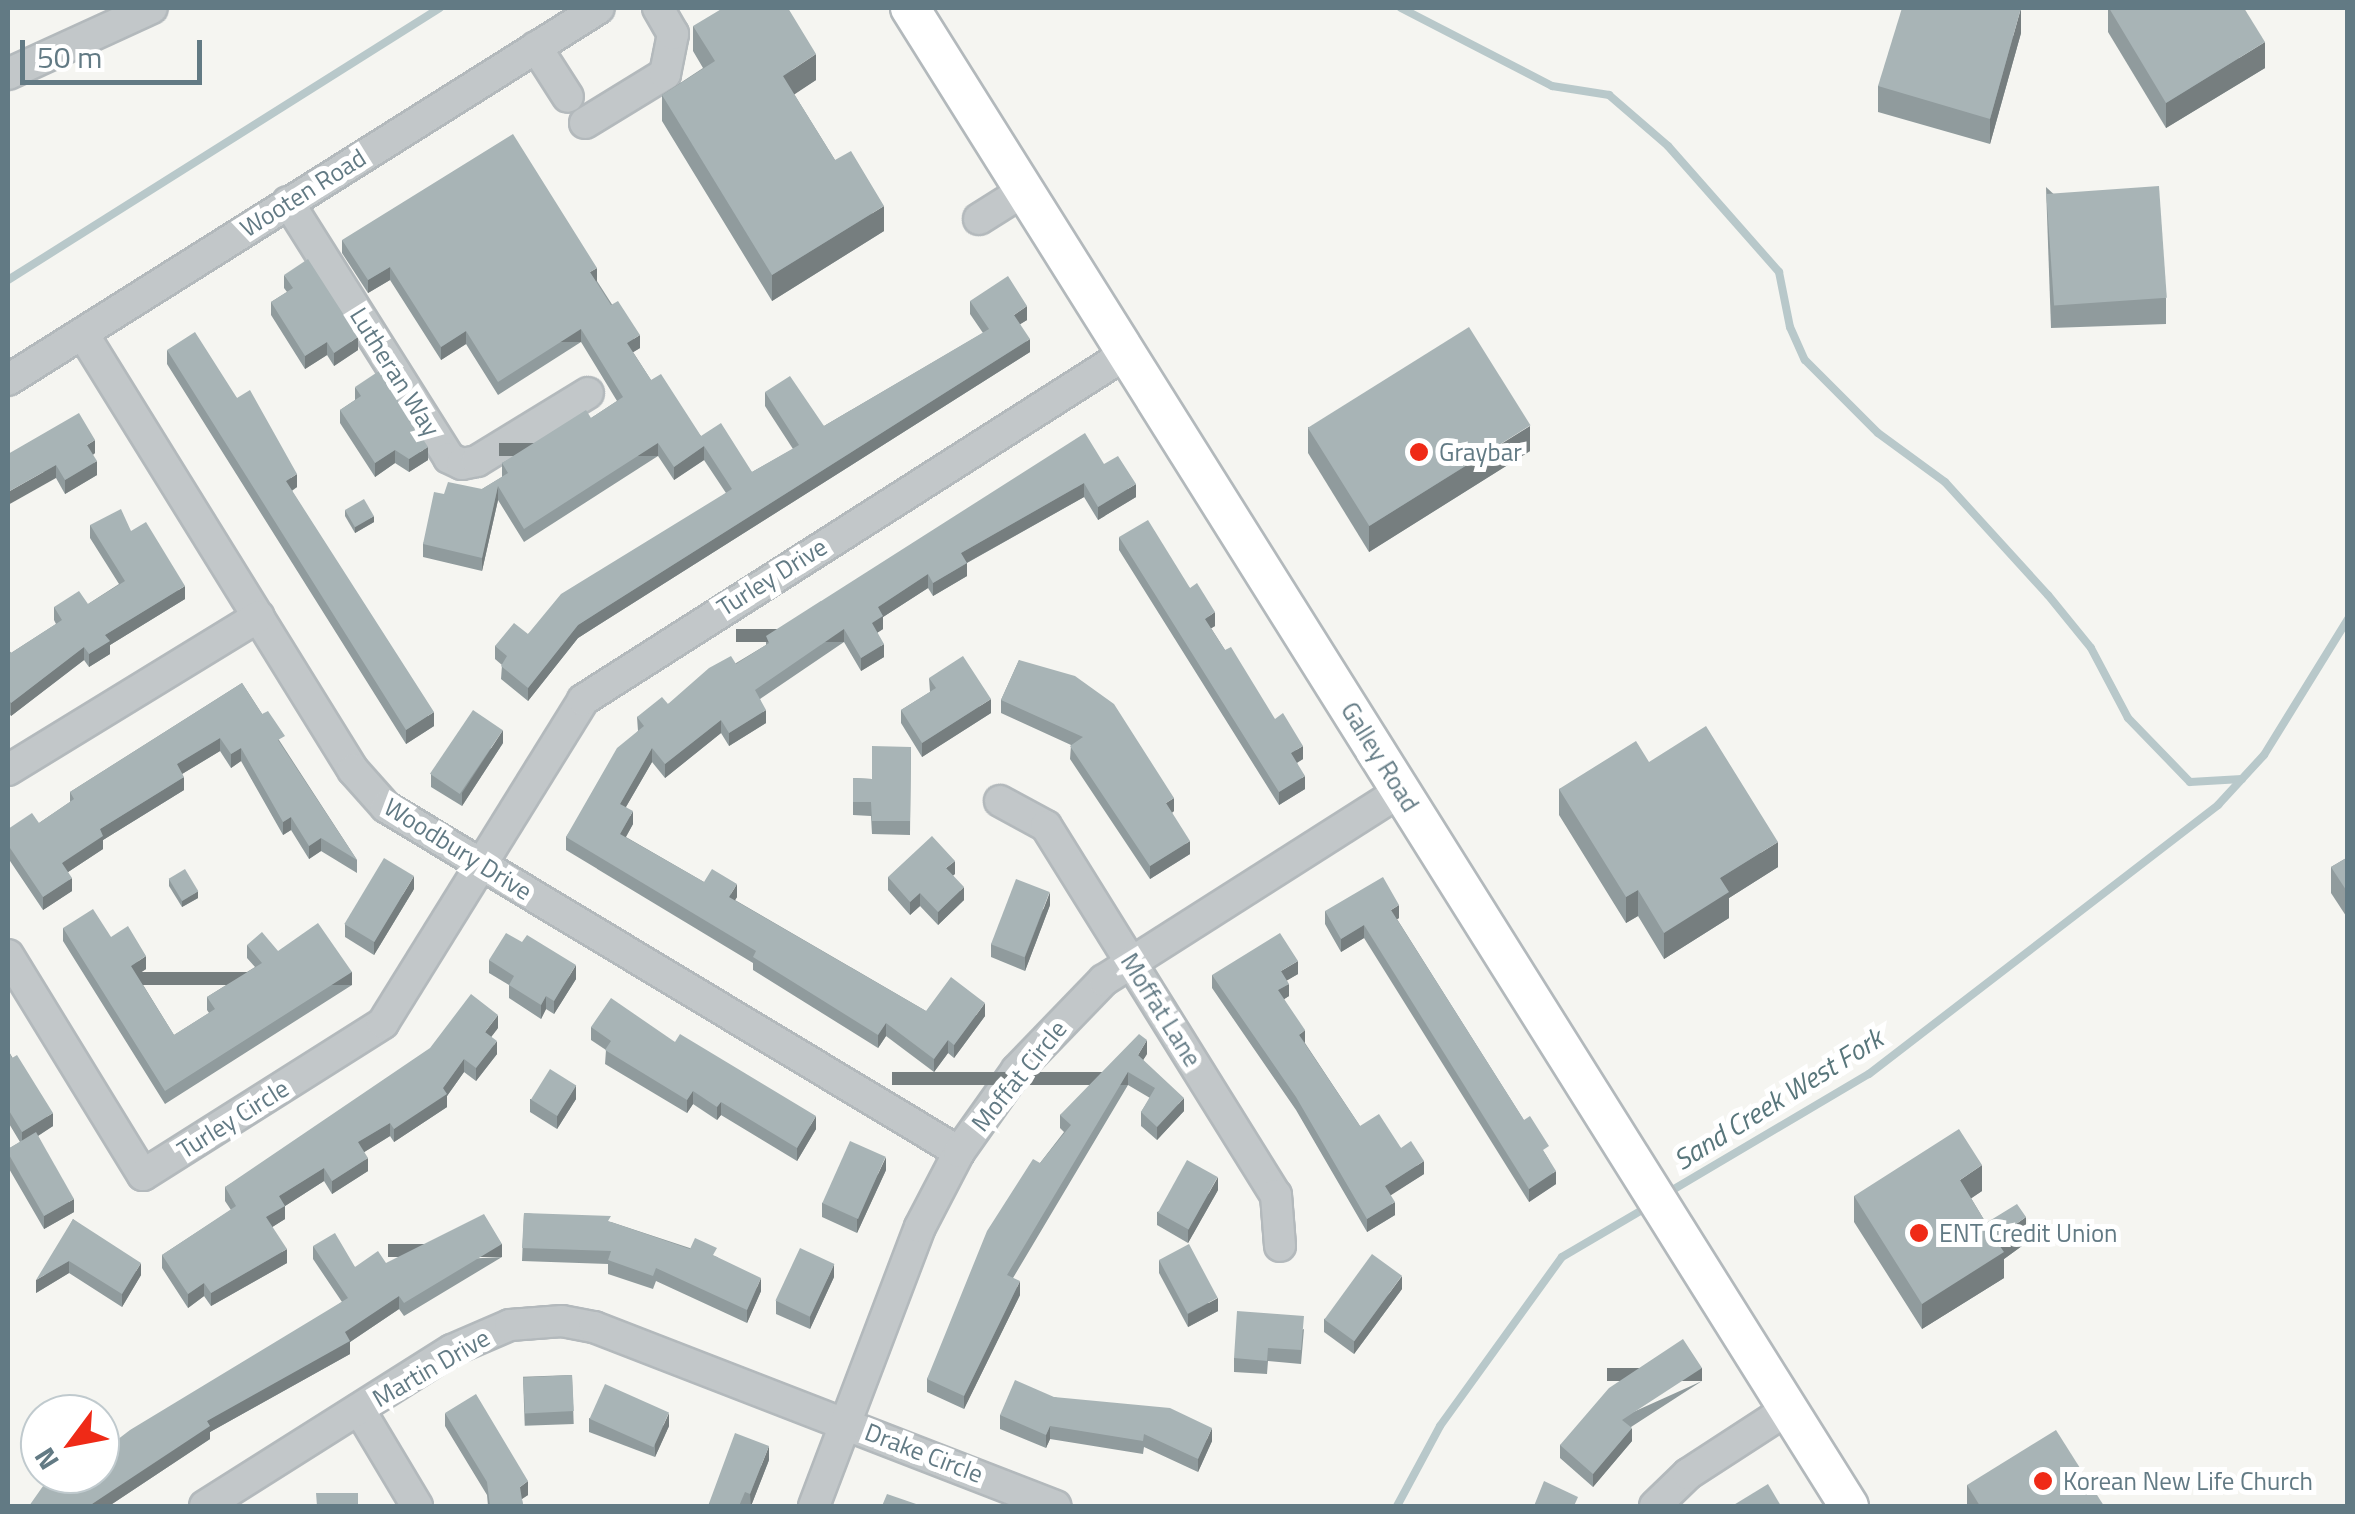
<!DOCTYPE html>
<html>
<head>
<meta charset="utf-8">
<style>
	body { margin:0 }
	#map { position:relative; width:2355px; height:1514px; overflow:hidden; background:#f5f5f1; font-family:"Titillium Web",sans-serif }
	div>[style] { position:absolute }
	.stream>* { height:8px; margin:-4px; padding:0 4px; transform-origin:4px; border-radius:4px; background:#b8c8ca }
	.roads { filter:drop-shadow(2px 0 #b3b9bc) drop-shadow(-2px 0 #b3b9bc) drop-shadow(0 2px #b3b9bc) drop-shadow(0 -2px #b3b9bc) }
	.minor>* { height:30px; margin:-15px; padding:0 15px; transform-origin:15px; border-radius:15px; background:#c2c7c9 }
	.major>* { height:38px; margin:-19px; padding:0 19px; transform-origin:19px; border-radius:19px; background:#fff }
	.wall>* { inset:0; background:#909b9d; transform-origin:0 0 }
	.shaded-wall>* { inset:0; background:#767e7f; transform-origin:0 0 }
	.building>* { inset:0; background:#a8b4b6; transform-origin:0 0 }
	.dots>* { width:28px; height:28px; translate:-50% -50%; box-sizing:border-box; border:5px solid #fff; border-radius:50% }
	span { translate:-50% -50%; white-space:nowrap; text-align:center; line-height:1.15; -webkit-text-stroke:10px #fff; paint-order:stroke }
	.street-label { font-size:25px; color:#627a84 }
	.poi-label { font-size:25px; color:#627a84 }
	.left { translate:0 -50%; text-align:left }
	.water-label { font-size:28px; color:#58767b; font-style:italic }
	.frame { position:absolute; inset:0; border:10px solid #627a84; pointer-events:none }
	.north { position:absolute; left:20px; top:1394px; width:100px; height:100px; box-sizing:border-box; background:#fff; border:2px solid #c0cace; border-radius:50%; rotate:238deg; font-size:28px; font-weight:700; line-height:40px; text-align:center; color:#627a84 }
	.north::after { content:''; display:block; margin:auto; width:35px; height:45px; background:#ef2a17; clip-path:polygon(50% 0,100% 100%,50% 72%,0 100%) }
	.scale { position:absolute; left:20px; top:40px; width:182px; height:45px; box-sizing:border-box; border:5px solid #627a84; border-top:0; padding-left:12px; font-size:30px; line-height:35px; white-space:nowrap; color:#627a84; -webkit-text-stroke:8px #fff; paint-order:stroke }
</style>
</head>
<body>
<div id="map">
	<div class="stream">
		<div style="left:1401px;top:8px;width:170px;rotate:27.3deg"></div>
		<div style="left:1552px;top:86px;width:58px;rotate:9deg"></div>
		<div style="left:1609px;top:95px;width:78px;rotate:40.8deg"></div>
		<div style="left:1668px;top:146px;width:168px;rotate:48.6deg"></div>
		<div style="left:1779px;top:272px;width:56px;rotate:78.7deg"></div>
		<div style="left:1790px;top:327px;width:36px;rotate:66deg"></div>
		<div style="left:1805px;top:360px;width:103px;rotate:45deg"></div>
		<div style="left:1878px;top:433px;width:83px;rotate:36.2deg"></div>
		<div style="left:1945px;top:482px;width:153px;rotate:47.7deg"></div>
		<div style="left:2048px;top:595px;width:68px;rotate:50.9deg"></div>
		<div style="left:2091px;top:648px;width:79px;rotate:62.1deg"></div>
		<div style="left:2128px;top:718px;width:89px;rotate:45.9deg"></div>
		<div style="left:2190px;top:782px;width:52px;rotate:-3.3deg"></div>
		<div style="left:8px;top:280px;width:510px;rotate:-32.2deg"></div>
		<div style="left:1664px;top:1195px;width:238px;rotate:-30.6deg"></div>
		<div style="left:1869px;top:1074px;width:441px;rotate:-37.6deg"></div>
		<div style="left:2218px;top:805px;width:68px;rotate:-47.4deg"></div>
		<div style="left:2264px;top:755px;width:160px;rotate:-58.3deg"></div>
		<div style="left:1397px;top:1506px;width:91px;rotate:-61.7deg"></div>
		<div style="left:1440px;top:1426px;width:208px;rotate:-54.2deg"></div>
		<div style="left:1562px;top:1257px;width:101px;rotate:-30.4deg"></div>
	</div>
	<div class="roads">
		<div class="minor">
			<div style="left:536px;top:47px;width:59px;rotate:57.4deg"></div>
			<div style="left:8px;top:74px;width:158px;rotate:-24.6deg"></div>
			<div style="left:585px;top:123px;width:94px;rotate:-31.5deg"></div>
			<div style="left:665px;top:74px;width:41px;rotate:-78.7deg"></div>
			<div style="left:673px;top:34px;width:30px;rotate:-120deg"></div>
			<div style="left:288px;top:202px;width:302px;rotate:57.8deg"></div>
			<div style="left:449px;top:458px;width:14px;rotate:25deg"></div>
			<div style="left:462px;top:464px;width:15px;rotate:-11deg"></div>
			<div style="left:477px;top:461px;width:130px;rotate:-31.5deg"></div>
			<div style="left:979px;top:219px;width:54px;rotate:-32.2deg"></div>
			<div style="left:83px;top:334px;width:513px;rotate:58.23deg"></div>
			<div style="left:353px;top:770px;width:50px;rotate:48.3deg"></div>
			<div style="left:386px;top:807px;width:669px;rotate:31.05deg"></div>
			<div style="left:8px;top:380px;width:698px;rotate:-32.19deg"></div>
			<div style="left:8px;top:770px;width:294px;rotate:-31.5deg"></div>
			<div style="left:1000px;top:801px;width:52px;rotate:28.5deg"></div>
			<div style="left:1046px;top:826px;width:435px;rotate:58.1deg"></div>
			<div style="left:1276px;top:1195px;width:51px;rotate:85.5deg"></div>
			<div style="left:8px;top:955px;width:258px;rotate:58.5deg"></div>
			<div style="left:143px;top:1175px;width:284px;rotate:-32.3deg"></div>
			<div style="left:383px;top:1023px;width:380px;rotate:-58.2deg"></div>
			<div style="left:583px;top:700px;width:645px;rotate:-32.53deg"></div>
			<div style="left:359px;top:1409px;width:113px;rotate:59.1deg"></div>
			<div style="left:205px;top:1506px;width:292px;rotate:-32.3deg"></div>
			<div style="left:452px;top:1350px;width:63px;rotate:-23.3deg"></div>
			<div style="left:510px;top:1325px;width:52px;rotate:-4.4deg"></div>
			<div style="left:562px;top:1321px;width:33px;rotate:11deg"></div>
			<div style="left:594px;top:1327px;width:495px;rotate:21.2deg"></div>
			<div style="left:814px;top:1506px;width:298px;rotate:-69.2deg"></div>
			<div style="left:920px;top:1227px;width:85px;rotate:-62.5deg"></div>
			<div style="left:959px;top:1152px;width:100px;rotate:-54.7deg"></div>
			<div style="left:1017px;top:1070px;width:125px;rotate:-46deg"></div>
			<div style="left:1104px;top:980px;width:352px;rotate:-32.5deg"></div>
			<div style="left:1655px;top:1506px;width:46px;rotate:-44.1deg"></div>
			<div style="left:1688px;top:1474px;width:119px;rotate:-33deg"></div>
		</div>
		<div class="major">
			<div style="left:910px;top:8px;width:1768px;rotate:57.92deg"></div>
		</div>
	</div>
	<div class="wall">
		<div style="clip-path:polygon(2108px 8px,2265px 68px,2166px 128px,2108px 32px)"></div>
		<div style="clip-path:polygon(693px 26px,816px 80px,794px 94px,835px 160px,884px 231px,772px 301px,662px 121px,662px 95px,703px 68px,693px 51px)"></div>
		<div style="clip-path:polygon(2021px 33px,1990px 144px,1878px 112px,1878px 86px)"></div>
		<div style="clip-path:polygon(2046px 187px,2166px 298px,2166px 324px,2051px 328px)"></div>
		<div style="clip-path:polygon(342px 240px,597px 281px,640px 348px,633px 352px,651px 380px,701px 436px,752px 472px,793px 449px,765px 406px,765px 392px,824px 426px,983px 333px,970px 314px,970px 301px,1027px 320px,1020px 324px,1030px 352px,578px 638px,528px 701px,501px 679px,502px 665px,495px 659px,495px 646px,528px 634px,726px 493px,704px 460px,674px 480px,658px 456px,524px 542px,498px 500px,482px 571px,423px 557px,423px 544px,444px 494px,482px 489px,502px 477px,502px 463px,591px 418px,617px 401px,581px 342px,498px 395px,466px 344px,441px 360px,390px 280px,368px 293px,342px 253px)"></div>
		<div style="clip-path:polygon(284px 275px,358px 350px,334px 366px,327px 355px,305px 369px,271px 315px,271px 302px,287px 292px,284px 288px)"></div>
		<div style="clip-path:polygon(167px 350px,237px 398px,297px 487px,292px 491px,434px 726px,406px 744px,167px 364px)"></div>
		<div style="clip-path:polygon(355px 387px,428px 460px,409px 472px,395px 463px,375px 477px,340px 423px,340px 410px,355px 400px)"></div>
		<div style="clip-path:polygon(1308px 427px,1530px 451px,1369px 552px,1308px 453px)"></div>
		<div style="clip-path:polygon(95px 453px,93px 455px,97px 475px,65px 494px,56px 478px,8px 454px)"></div>
		<div style="clip-path:polygon(1104px 464px,1136px 497px,1098px 520px,1084px 497px,967px 563px,967px 576px,933px 596px,928px 588px,883px 617px,883px 629px,877px 633px,884px 657px,861px 671px,844px 642px,760px 699px,766px 723px,729px 746px,721px 733px,665px 778px,652px 762px,626px 807px,633px 824px,626px 837px,704px 882px,737px 897px,735px 900px,926px 1011px,985px 1016px,954px 1058px,948px 1053px,934px 1072px,886px 1036px,878px 1048px,753px 970px,753px 963px,566px 850px,566px 837px,638px 731px,637px 717px,668px 704px,766px 645px,766px 636px)"></div>
		<div style="clip-path:polygon(345px 510px,374px 522px,355px 533px,345px 516px)"></div>
		<div style="clip-path:polygon(90px 525px,131px 531px,185px 599px,110px 645px,110px 654px,89px 667px,84px 660px,11px 716px,8px 712px,8px 649px,11px 653px,56px 624px,54px 620px,54px 607px,88px 604px,119px 584px,90px 538px)"></div>
		<div style="clip-path:polygon(1119px 537px,1190px 588px,1215px 626px,1211px 628px,1225px 650px,1303px 759px,1297px 763px,1305px 789px,1279px 805px,1119px 550px)"></div>
		<div style="clip-path:polygon(1019px 660px,1174px 811px,1172px 813px,1190px 854px,1150px 879px,1070px 759px,1071px 745px,1001px 713px,1001px 700px)"></div>
		<div style="clip-path:polygon(929px 678px,991px 713px,922px 757px,901px 723px,901px 710px,930px 692px)"></div>
		<div style="clip-path:polygon(242px 683px,357px 860px,357px 873px,321px 851px,309px 859px,291px 830px,283px 835px,241px 761px,231px 768px,220px 751px,182px 774px,184px 790px,103px 840px,103px 849px,68px 872px,72px 891px,43px 910px,8px 858px,8px 829px,39px 823px,70px 802px,70px 792px)"></div>
		<div style="clip-path:polygon(503px 743px,462px 806px,431px 787px,431px 774px)"></div>
		<div style="clip-path:polygon(911px 747px,910px 835px,872px 834px,871px 816px,853px 815px,853px 778px,872px 779px)"></div>
		<div style="clip-path:polygon(1649px 762px,1778px 867px,1729px 898px,1729px 918px,1664px 959px,1638px 916px,1626px 923px,1559px 815px,1559px 789px)"></div>
		<div style="clip-path:polygon(2348px 857px,2348px 919px,2331px 893px,2331px 867px)"></div>
		<div style="clip-path:polygon(955px 874px,953px 875px,964px 900px,938px 925px,920px 906px,910px 915px,888px 890px,888px 877px)"></div>
		<div style="clip-path:polygon(169px 879px,198px 898px,182px 907px,169px 886px)"></div>
		<div style="clip-path:polygon(414px 889px,374px 955px,345px 937px,345px 924px)"></div>
		<div style="clip-path:polygon(1050px 905px,1025px 971px,991px 957px,991px 944px)"></div>
		<div style="clip-path:polygon(1325px 911px,1399px 918px,1397px 919px,1549px 1160px,1556px 1184px,1529px 1202px,1364px 938px,1341px 952px,1325px 924px)"></div>
		<div style="clip-path:polygon(63px 928px,111px 937px,146px 969px,137px 975px,174px 1035px,209px 1013px,207px 1010px,207px 997px,255px 967px,247px 958px,247px 945px,278px 951px,352px 985px,165px 1104px,63px 941px)"></div>
		<div style="clip-path:polygon(489px 960px,576px 979px,554px 1014px,546px 1009px,541px 1019px,509px 998px,509px 985px,489px 973px)"></div>
		<div style="clip-path:polygon(1298px 974px,1287px 980px,1289px 996px,1284px 999px,1305px 1043px,1360px 1126px,1401px 1148px,1424px 1174px,1390px 1195px,1395px 1215px,1367px 1232px,1296px 1110px,1212px 988px,1212px 975px)"></div>
		<div style="clip-path:polygon(591px 1027px,675px 1042px,816px 1129px,797px 1161px,721px 1115px,717px 1120px,693px 1104px,687px 1113px,605px 1064px,606px 1050px,591px 1040px)"></div>
		<div style="clip-path:polygon(498px 1028px,491px 1037px,497px 1054px,476px 1081px,464px 1072px,447px 1096px,447px 1107px,394px 1142px,390px 1136px,364px 1152px,368px 1171px,332px 1194px,324px 1181px,285px 1206px,285px 1219px,272px 1227px,287px 1263px,211px 1306px,204px 1296px,188px 1308px,162px 1268px,162px 1255px,231px 1210px,225px 1201px,225px 1187px)"></div>
		<div style="clip-path:polygon(8px 1050px,53px 1126px,38px 1136px,74px 1212px,44px 1229px,8px 1167px,8px 1149px,20px 1142px,8px 1122px)"></div>
		<div style="clip-path:polygon(1147px 1054px,1143px 1060px,1184px 1111px,1157px 1140px,1141px 1126px,1141px 1112px,1150px 1098px,1128px 1085px,1013px 1278px,1020px 1295px,964px 1409px,927px 1392px,927px 1379px,1040px 1163px,1064px 1132px,1060px 1128px,1060px 1115px)"></div>
		<div style="clip-path:polygon(530px 1099px,576px 1099px,557px 1129px,530px 1112px)"></div>
		<div style="clip-path:polygon(886px 1170px,857px 1233px,822px 1217px,822px 1203px)"></div>
		<div style="clip-path:polygon(1218px 1190px,1188px 1243px,1157px 1225px,1157px 1212px)"></div>
		<div style="clip-path:polygon(1982px 1191px,1971px 1198px,1986px 1223px,2026px 1243px,2004px 1259px,2004px 1278px,1922px 1329px,1854px 1222px,1854px 1196px)"></div>
		<div style="clip-path:polygon(524px 1213px,611px 1222px,717px 1257px,761px 1291px,747px 1323px,656px 1281px,653px 1289px,608px 1274px,608px 1264px,522px 1261px)"></div>
		<div style="clip-path:polygon(73px 1219px,141px 1275px,122px 1307px,69px 1273px,36px 1293px)"></div>
		<div style="clip-path:polygon(313px 1246px,355px 1267px,386px 1263px,502px 1257px,404px 1316px,399px 1309px,350px 1342px,350px 1354px,210px 1432px,210px 1439px,109px 1506px,29px 1506px,342px 1302px,313px 1259px)"></div>
		<div style="clip-path:polygon(1159px 1260px,1218px 1311px,1188px 1327px,1159px 1273px)"></div>
		<div style="clip-path:polygon(834px 1277px,810px 1329px,776px 1314px,776px 1301px)"></div>
		<div style="clip-path:polygon(1402px 1289px,1354px 1354px,1324px 1332px,1324px 1319px)"></div>
		<div style="clip-path:polygon(1304px 1329px,1301px 1364px,1268px 1361px,1267px 1374px,1234px 1372px,1234px 1358px)"></div>
		<div style="left:572px;top:1375px;width:49px;height:49px;rotate:88deg"></div>
		<div style="clip-path:polygon(1702px 1381px,1631px 1427px,1632px 1441px,1593px 1487px,1560px 1458px,1560px 1445px)"></div>
		<div style="clip-path:polygon(1054px 1397px,1212px 1441px,1198px 1472px,1144px 1447px,1143px 1454px,1050px 1439px,1046px 1448px,1000px 1429px,1000px 1415px)"></div>
		<div style="clip-path:polygon(445px 1413px,528px 1495px,522px 1499px,523px 1506px,488px 1506px,487px 1495px,445px 1426px)"></div>
		<div style="clip-path:polygon(589px 1418px,669px 1426px,655px 1457px,589px 1432px)"></div>
		<div style="clip-path:polygon(769px 1460px,751px 1506px,745px 1505px,744px 1506px,708px 1506px)"></div>
		<div style="clip-path:polygon(1967px 1485px,2104px 1506px,1967px 1506px)"></div>
	</div>
	<div class="shaded-wall">
		<div style="clip-path:polygon(2021px 8px,2021px 33px,1990px 144px,1990px 119px)"></div>
		<div style="clip-path:polygon(2265px 42px,2265px 68px,2166px 128px,2166px 103px)"></div>
		<div style="clip-path:polygon(816px 54px,816px 80px,783px 102px,783px 76px)"></div>
		<div style="clip-path:polygon(884px 206px,884px 231px,772px 301px,772px 275px)"></div>
		<div style="clip-path:polygon(390px 267px,390px 280px,368px 293px,368px 280px)"></div>
		<div style="clip-path:polygon(597px 268px,597px 281px,590px 286px,590px 272px)"></div>
		<div style="clip-path:polygon(1027px 306px,1027px 320px,1014px 328px,1014px 315px)"></div>
		<div style="left:581px;top:329px;width:13px;height:98px;rotate:90deg"></div>
		<div style="clip-path:polygon(466px 331px,466px 344px,441px 360px,441px 347px)"></div>
		<div style="clip-path:polygon(640px 335px,640px 348px,627px 356px,627px 343px)"></div>
		<div style="clip-path:polygon(358px 337px,358px 350px,334px 366px,334px 353px)"></div>
		<div style="clip-path:polygon(1030px 339px,1030px 352px,578px 638px,528px 701px,528px 688px,578px 625px)"></div>
		<div style="clip-path:polygon(327px 342px,327px 355px,305px 369px,305px 356px)"></div>
		<div style="clip-path:polygon(1530px 426px,1530px 451px,1369px 552px,1369px 526px)"></div>
		<div style="clip-path:polygon(95px 440px,95px 453px,87px 458px,87px 445px)"></div>
		<div style="left:658px;top:443px;width:13px;height:159px;rotate:90deg"></div>
		<div style="clip-path:polygon(704px 446px,704px 460px,674px 480px,674px 467px)"></div>
		<div style="clip-path:polygon(428px 447px,428px 460px,409px 472px,409px 459px)"></div>
		<div style="clip-path:polygon(395px 450px,395px 463px,375px 477px,375px 463px)"></div>
		<div style="clip-path:polygon(97px 461px,97px 475px,65px 494px,65px 480px)"></div>
		<div style="clip-path:polygon(56px 465px,56px 478px,8px 505px,8px 492px)"></div>
		<div style="clip-path:polygon(297px 474px,297px 487px,286px 494px,286px 481px)"></div>
		<div style="clip-path:polygon(1084px 483px,1084px 497px,961px 566px,961px 553px)"></div>
		<div style="clip-path:polygon(1136px 484px,1136px 497px,1098px 520px,1098px 507px)"></div>
		<div style="clip-path:polygon(498px 486px,498px 500px,482px 571px,482px 558px)"></div>
		<div style="clip-path:polygon(374px 516px,374px 522px,355px 533px,355px 526px)"></div>
		<div style="clip-path:polygon(967px 563px,967px 576px,933px 596px,933px 583px)"></div>
		<div style="clip-path:polygon(928px 574px,928px 588px,883px 617px,883px 629px,872px 636px,872px 623px,878px 607px)"></div>
		<div style="clip-path:polygon(185px 586px,185px 599px,110px 645px,110px 654px,89px 667px,89px 654px,105px 635px)"></div>
		<div style="clip-path:polygon(1215px 612px,1215px 626px,1205px 632px,1205px 619px)"></div>
		<div style="left:844px;top:629px;width:13px;height:108px;rotate:90deg"></div>
		<div style="clip-path:polygon(884px 644px,884px 657px,861px 671px,861px 658px)"></div>
		<div style="clip-path:polygon(84px 647px,84px 660px,11px 716px,11px 703px)"></div>
		<div style="clip-path:polygon(991px 699px,991px 713px,922px 757px,922px 743px)"></div>
		<div style="clip-path:polygon(766px 710px,766px 723px,729px 746px,729px 733px)"></div>
		<div style="clip-path:polygon(434px 712px,434px 726px,406px 744px,406px 730px)"></div>
		<div style="clip-path:polygon(721px 720px,721px 733px,665px 778px,665px 764px)"></div>
		<div style="clip-path:polygon(503px 730px,503px 743px,462px 806px,462px 793px)"></div>
		<div style="clip-path:polygon(220px 738px,220px 751px,177px 777px,177px 764px)"></div>
		<div style="clip-path:polygon(1303px 746px,1303px 759px,1291px 766px,1291px 753px)"></div>
		<div style="clip-path:polygon(241px 748px,241px 761px,231px 768px,231px 754px)"></div>
		<div style="clip-path:polygon(652px 748px,652px 762px,620px 817px,620px 804px)"></div>
		<div style="clip-path:polygon(1305px 776px,1305px 789px,1279px 805px,1279px 792px)"></div>
		<div style="clip-path:polygon(184px 777px,184px 790px,103px 840px,103px 849px,62px 876px,62px 863px,100px 829px)"></div>
		<div style="clip-path:polygon(1174px 798px,1174px 811px,1166px 816px,1166px 803px)"></div>
		<div style="clip-path:polygon(633px 811px,633px 824px,620px 847px,620px 834px)"></div>
		<div style="clip-path:polygon(291px 817px,291px 830px,283px 835px,283px 822px)"></div>
		<div style="clip-path:polygon(321px 838px,321px 851px,309px 859px,309px 846px)"></div>
		<div style="clip-path:polygon(1190px 841px,1190px 854px,1150px 879px,1150px 866px)"></div>
		<div style="clip-path:polygon(1778px 842px,1778px 867px,1729px 898px,1729px 918px,1664px 959px,1664px 933px,1720px 878px)"></div>
		<div style="clip-path:polygon(955px 861px,955px 874px,946px 881px,946px 868px)"></div>
		<div style="clip-path:polygon(414px 876px,414px 889px,374px 955px,374px 942px)"></div>
		<div style="clip-path:polygon(72px 878px,72px 891px,43px 910px,43px 897px)"></div>
		<div style="clip-path:polygon(737px 884px,737px 897px,729px 910px,729px 897px)"></div>
		<div style="clip-path:polygon(964px 887px,964px 900px,938px 925px,938px 912px)"></div>
		<div style="clip-path:polygon(1638px 890px,1638px 916px,1626px 923px,1626px 897px)"></div>
		<div style="clip-path:polygon(198px 891px,198px 898px,182px 907px,182px 901px)"></div>
		<div style="clip-path:polygon(1050px 892px,1050px 905px,1025px 971px,1025px 957px)"></div>
		<div style="clip-path:polygon(920px 893px,920px 906px,910px 915px,910px 902px)"></div>
		<div style="clip-path:polygon(1399px 905px,1399px 918px,1391px 923px,1391px 910px)"></div>
		<div style="clip-path:polygon(1364px 925px,1364px 938px,1341px 952px,1341px 939px)"></div>
		<div style="clip-path:polygon(146px 956px,146px 969px,131px 979px,131px 966px)"></div>
		<div style="clip-path:polygon(1298px 961px,1298px 974px,1281px 984px,1281px 971px)"></div>
		<div style="clip-path:polygon(576px 965px,576px 979px,554px 1014px,554px 1001px)"></div>
		<div style="left:352px;top:972px;width:13px;height:222px;rotate:90deg"></div>
		<div style="clip-path:polygon(1289px 984px,1289px 996px,1278px 1003px,1278px 990px)"></div>
		<div style="clip-path:polygon(546px 996px,546px 1009px,541px 1019px,541px 1005px)"></div>
		<div style="clip-path:polygon(985px 1003px,985px 1016px,954px 1058px,954px 1045px)"></div>
		<div style="clip-path:polygon(498px 1015px,498px 1028px,485px 1045px,485px 1032px)"></div>
		<div style="clip-path:polygon(886px 1023px,886px 1036px,878px 1048px,878px 1035px)"></div>
		<div style="clip-path:polygon(1305px 1030px,1305px 1043px,1299px 1035px)"></div>
		<div style="clip-path:polygon(948px 1040px,948px 1053px,934px 1072px,934px 1059px)"></div>
		<div style="clip-path:polygon(1147px 1040px,1147px 1054px,1138px 1068px,1138px 1055px)"></div>
		<div style="clip-path:polygon(497px 1041px,497px 1054px,476px 1081px,476px 1068px)"></div>
		<div style="clip-path:polygon(464px 1059px,464px 1072px,447px 1096px,447px 1107px,394px 1142px,394px 1129px,443px 1088px)"></div>
		<div style="left:1128px;top:1072px;width:13px;height:236px;rotate:90deg"></div>
		<div style="clip-path:polygon(576px 1085px,576px 1099px,557px 1129px,557px 1116px)"></div>
		<div style="clip-path:polygon(693px 1091px,693px 1104px,687px 1113px,687px 1100px)"></div>
		<div style="clip-path:polygon(1184px 1098px,1184px 1111px,1157px 1140px,1157px 1127px)"></div>
		<div style="clip-path:polygon(721px 1102px,721px 1115px,717px 1120px,717px 1107px)"></div>
		<div style="clip-path:polygon(53px 1113px,53px 1126px,22px 1146px,22px 1132px)"></div>
		<div style="clip-path:polygon(816px 1116px,816px 1129px,797px 1161px,797px 1148px)"></div>
		<div style="clip-path:polygon(390px 1123px,390px 1136px,358px 1156px,358px 1142px)"></div>
		<div style="clip-path:polygon(886px 1157px,886px 1170px,857px 1233px,857px 1219px)"></div>
		<div style="clip-path:polygon(368px 1158px,368px 1171px,332px 1194px,332px 1181px)"></div>
		<div style="clip-path:polygon(1424px 1161px,1424px 1174px,1385px 1199px,1385px 1186px)"></div>
		<div style="clip-path:polygon(1982px 1165px,1982px 1191px,1960px 1206px,1960px 1180px)"></div>
		<div style="clip-path:polygon(324px 1168px,324px 1181px,285px 1206px,285px 1219px,266px 1231px,266px 1217px,279px 1196px)"></div>
		<div style="clip-path:polygon(1556px 1171px,1556px 1184px,1529px 1202px,1529px 1189px)"></div>
		<div style="clip-path:polygon(1218px 1177px,1218px 1190px,1188px 1243px,1188px 1230px)"></div>
		<div style="clip-path:polygon(74px 1199px,74px 1212px,44px 1229px,44px 1216px)"></div>
		<div style="clip-path:polygon(1395px 1202px,1395px 1215px,1367px 1232px,1367px 1219px)"></div>
		<div style="clip-path:polygon(2026px 1217px,2026px 1243px,2004px 1259px,2004px 1278px,1922px 1329px,1922px 1304px,1995px 1239px)"></div>
		<div style="left:502px;top:1244px;width:13px;height:114px;rotate:90deg"></div>
		<div style="clip-path:polygon(287px 1249px,287px 1263px,211px 1306px,211px 1293px)"></div>
		<div style="clip-path:polygon(69px 1261px,69px 1273px,36px 1293px,36px 1280px)"></div>
		<div style="clip-path:polygon(141px 1263px,141px 1275px,122px 1307px,122px 1294px)"></div>
		<div style="clip-path:polygon(834px 1264px,834px 1277px,810px 1329px,810px 1316px)"></div>
		<div style="clip-path:polygon(1402px 1276px,1402px 1289px,1354px 1354px,1354px 1341px)"></div>
		<div style="clip-path:polygon(761px 1278px,761px 1291px,747px 1323px,747px 1310px)"></div>
		<div style="clip-path:polygon(1020px 1281px,1020px 1295px,964px 1409px,964px 1396px)"></div>
		<div style="clip-path:polygon(204px 1283px,204px 1296px,188px 1308px,188px 1294px)"></div>
		<div style="clip-path:polygon(399px 1296px,399px 1309px,350px 1342px,350px 1354px,210px 1432px,210px 1439px,109px 1506px,89px 1506px,207px 1421px)"></div>
		<div style="clip-path:polygon(1218px 1298px,1218px 1311px,1188px 1327px,1188px 1314px)"></div>
		<div style="left:1702px;top:1368px;width:13px;height:95px;rotate:90deg"></div>
		<div style="clip-path:polygon(669px 1413px,669px 1426px,655px 1457px,655px 1444px)"></div>
		<div style="clip-path:polygon(1050px 1426px,1050px 1439px,1046px 1448px,1046px 1435px)"></div>
		<div style="clip-path:polygon(1212px 1428px,1212px 1441px,1198px 1472px,1198px 1459px)"></div>
		<div style="clip-path:polygon(1632px 1428px,1632px 1441px,1593px 1487px,1593px 1474px)"></div>
		<div style="clip-path:polygon(769px 1446px,769px 1460px,751px 1506px,750px 1494px)"></div>
		<div style="clip-path:polygon(528px 1481px,528px 1495px,520px 1500px,520px 1487px)"></div>
	</div>
	<div class="building">
		<div style="clip-path:polygon(723px 8px,788px 8px,816px 54px,783px 76px,835px 160px,851px 151px,884px 206px,772px 275px,662px 95px,715px 61px,693px 26px)"></div>
		<div style="clip-path:polygon(1902px 8px,2021px 8px,1990px 119px,1878px 86px)"></div>
		<div style="clip-path:polygon(2109px 8px,2244px 8px,2265px 42px,2166px 103px)"></div>
		<div style="clip-path:polygon(513px 134px,597px 268px,590px 272px,611px 305px,618px 301px,640px 335px,627px 343px,651px 380px,661px 374px,701px 436px,721px 423px,752px 472px,799px 445px,765px 392px,790px 376px,824px 426px,989px 329px,970px 301px,1008px 276px,1027px 306px,1014px 315px,1030px 339px,578px 625px,528px 688px,501px 666px,507px 656px,495px 646px,514px 623px,528px 634px,561px 594px,732px 489px,704px 446px,674px 467px,658px 443px,524px 529px,498px 486px,482px 558px,423px 544px,434px 492px,444px 494px,448px 482px,482px 489px,508px 473px,502px 463px,586px 410px,591px 418px,623px 397px,581px 329px,498px 382px,466px 331px,441px 347px,390px 267px,368px 280px,342px 240px)"></div>
		<div style="left:2159px;top:186px;width:112px;height:113px;rotate:86deg"></div>
		<div style="clip-path:polygon(308px 259px,358px 337px,334px 353px,327px 342px,305px 356px,271px 302px,293px 288px,284px 275px)"></div>
		<div style="left:1469px;top:327px;width:116px;height:190px;rotate:58deg"></div>
		<div style="clip-path:polygon(195px 332px,237px 398px,250px 390px,297px 474px,286px 481px,434px 712px,406px 730px,167px 350px)"></div>
		<div style="clip-path:polygon(379px 371px,428px 447px,409px 459px,395px 450px,375px 463px,340px 410px,361px 396px,355px 387px)"></div>
		<div style="clip-path:polygon(79px 413px,95px 440px,87px 445px,97px 461px,65px 480px,56px 465px,8px 492px,8px 454px)"></div>
		<div style="clip-path:polygon(1085px 433px,1104px 464px,1118px 456px,1136px 484px,1098px 507px,1084px 483px,961px 553px,967px 563px,933px 583px,928px 574px,878px 607px,883px 616px,872px 623px,884px 644px,861px 658px,844px 629px,755px 690px,766px 710px,729px 733px,721px 720px,665px 764px,652px 748px,620px 804px,633px 811px,620px 834px,704px 882px,712px 869px,737px 884px,729px 897px,926px 1011px,951px 977px,985px 1003px,954px 1045px,948px 1040px,934px 1059px,886px 1023px,878px 1035px,753px 957px,756px 951px,566px 837px,617px 748px,644px 726px,637px 717px,662px 697px,668px 704px,709px 668px,731px 656px,736px 664px,769px 643px,766px 636px)"></div>
		<div style="left:364px;top:499px;width:20px;height:22px;rotate:60deg"></div>
		<div style="clip-path:polygon(121px 509px,131px 531px,146px 522px,185px 586px,105px 635px,110px 641px,89px 654px,84px 647px,11px 703px,8px 699px,8px 649px,11px 653px,62px 620px,54px 607px,79px 591px,88px 604px,125px 581px,90px 525px)"></div>
		<div style="clip-path:polygon(1148px 520px,1190px 588px,1197px 583px,1215px 612px,1205px 619px,1225px 650px,1231px 647px,1275px 719px,1283px 713px,1303px 746px,1291px 753px,1305px 776px,1279px 792px,1119px 537px)"></div>
		<div style="clip-path:polygon(963px 656px,991px 699px,922px 743px,901px 710px,936px 688px,929px 678px)"></div>
		<div style="clip-path:polygon(1019px 660px,1075px 676px,1114px 704px,1174px 798px,1166px 803px,1190px 841px,1150px 866px,1070px 746px,1083px 737px,1001px 700px)"></div>
		<div style="clip-path:polygon(242px 683px,262px 714px,268px 711px,285px 736px,278px 740px,357px 860px,321px 838px,309px 846px,291px 817px,283px 822px,241px 748px,231px 754px,220px 738px,177px 764px,184px 777px,100px 829px,103px 836px,62px 863px,72px 878px,43px 897px,8px 845px,8px 829px,32px 813px,39px 823px,74px 799px,70px 792px)"></div>
		<div style="left:473px;top:710px;width:36px;height:77px;rotate:34deg"></div>
		<div style="clip-path:polygon(1706px 726px,1778px 842px,1720px 878px,1729px 892px,1664px 933px,1638px 890px,1626px 897px,1559px 789px,1636px 741px,1649px 762px)"></div>
		<div style="clip-path:polygon(872px 746px,911px 747px,910px 821px,872px 821px,871px 802px,853px 802px,853px 778px,872px 779px)"></div>
		<div style="clip-path:polygon(932px 836px,955px 861px,946px 868px,964px 887px,938px 912px,920px 893px,910px 902px,888px 877px)"></div>
		<div style="clip-path:polygon(2348px 857px,2348px 893px,2331px 867px)"></div>
		<div style="left:384px;top:858px;width:35px;height:77px;rotate:31deg"></div>
		<div style="left:185px;top:869px;width:26px;height:19px;rotate:59deg"></div>
		<div style="clip-path:polygon(1383px 877px,1399px 905px,1391px 910px,1524px 1120px,1530px 1116px,1549px 1146px,1543px 1150px,1556px 1171px,1529px 1189px,1364px 925px,1341px 939px,1325px 911px)"></div>
		<div style="left:1016px;top:879px;width:36px;height:70px;rotate:21deg"></div>
		<div style="clip-path:polygon(93px 909px,111px 937px,128px 926px,146px 956px,131px 966px,174px 1035px,215px 1009px,207px 997px,262px 963px,247px 945px,262px 932px,278px 951px,318px 923px,352px 972px,165px 1091px,63px 928px)"></div>
		<div style="clip-path:polygon(506px 933px,522px 942px,527px 935px,576px 965px,554px 1001px,546px 996px,541px 1005px,509px 985px,514px 976px,489px 960px)"></div>
		<div style="clip-path:polygon(1280px 933px,1298px 961px,1281px 971px,1289px 984px,1278px 990px,1305px 1030px,1299px 1035px,1360px 1126px,1379px 1114px,1401px 1148px,1411px 1141px,1424px 1161px,1385px 1186px,1395px 1202px,1367px 1219px,1296px 1097px,1212px 975px)"></div>
		<div style="clip-path:polygon(471px 994px,498px 1015px,485px 1032px,497px 1041px,476px 1068px,464px 1059px,443px 1088px,447px 1094px,394px 1129px,390px 1123px,358px 1142px,368px 1158px,332px 1181px,324px 1168px,279px 1196px,285px 1206px,266px 1217px,287px 1249px,211px 1293px,204px 1283px,188px 1294px,162px 1255px,236px 1206px,225px 1187px,430px 1048px)"></div>
		<div style="clip-path:polygon(611px 998px,675px 1042px,680px 1034px,816px 1116px,797px 1148px,721px 1102px,717px 1107px,693px 1091px,687px 1100px,605px 1050px,611px 1041px,591px 1027px)"></div>
		<div style="clip-path:polygon(1139px 1034px,1147px 1040px,1138px 1055px,1184px 1098px,1157px 1127px,1141px 1112px,1155px 1088px,1128px 1072px,1007px 1275px,1020px 1281px,964px 1396px,927px 1379px,987px 1231px,1033px 1159px,1040px 1163px,1071px 1125px,1060px 1115px)"></div>
		<div style="clip-path:polygon(8px 1050px,12px 1058px,17px 1055px,53px 1113px,22px 1132px,8px 1109px)"></div>
		<div style="left:550px;top:1069px;width:31px;height:36px;rotate:32deg"></div>
		<div style="clip-path:polygon(1959px 1129px,1982px 1165px,1960px 1180px,1986px 1223px,2017px 1204px,2026px 1217px,1995px 1239px,2004px 1252px,1922px 1304px,1854px 1196px)"></div>
		<div style="clip-path:polygon(36px 1132px,74px 1199px,44px 1216px,8px 1153px,8px 1149px)"></div>
		<div style="left:850px;top:1141px;width:39px;height:68px;rotate:24deg"></div>
		<div style="left:1187px;top:1160px;width:35px;height:60px;rotate:29deg"></div>
		<div style="clip-path:polygon(524px 1213px,611px 1216px,608px 1221px,690px 1249px,695px 1238px,717px 1248px,713px 1255px,761px 1278px,747px 1310px,656px 1268px,653px 1276px,608px 1260px,611px 1251px,522px 1248px)"></div>
		<div style="clip-path:polygon(484px 1214px,502px 1244px,404px 1303px,399px 1296px,345px 1332px,350px 1341px,207px 1421px,210px 1426px,89px 1506px,29px 1506px,48px 1479px,58px 1487px,74px 1474px,100px 1474px,100px 1453px,130px 1430px,348px 1298px,313px 1246px,335px 1233px,355px 1267px,378px 1251px,386px 1263px)"></div>
		<div style="clip-path:polygon(73px 1219px,141px 1263px,122px 1294px,69px 1261px,36px 1280px)"></div>
		<div style="left:1189px;top:1244px;width:61px;height:34px;rotate:62deg"></div>
		<div style="left:800px;top:1248px;width:38px;height:58px;rotate:25deg"></div>
		<div style="left:1372px;top:1254px;width:37px;height:81px;rotate:36deg"></div>
		<div style="clip-path:polygon(1237px 1311px,1304px 1316px,1301px 1350px,1268px 1348px,1267px 1361px,1234px 1358px)"></div>
		<div style="clip-path:polygon(1683px 1339px,1702px 1368px,1622px 1420px,1632px 1428px,1593px 1474px,1560px 1445px,1609px 1388px)"></div>
		<div style="left:572px;top:1375px;width:36px;height:49px;rotate:87deg"></div>
		<div style="clip-path:polygon(1015px 1380px,1054px 1397px,1170px 1408px,1212px 1428px,1198px 1459px,1144px 1434px,1143px 1441px,1050px 1426px,1046px 1435px,1000px 1415px)"></div>
		<div style="left:605px;top:1384px;width:70px;height:38px;rotate:24deg"></div>
		<div style="clip-path:polygon(476px 1394px,528px 1481px,520px 1487px,523px 1506px,490px 1506px,487px 1482px,445px 1413px)"></div>
		<div style="clip-path:polygon(2056px 1430px,2104px 1506px,1980px 1506px,1967px 1485px)"></div>
		<div style="clip-path:polygon(735px 1433px,769px 1446px,750px 1494px,745px 1492px,739px 1506px,708px 1506px)"></div>
		<div style="clip-path:polygon(1544px 1481px,1578px 1497px,1574px 1506px,1534px 1506px)"></div>
		<div style="clip-path:polygon(1768px 1484px,1781px 1506px,1732px 1506px)"></div>
		<div style="clip-path:polygon(316px 1493px,358px 1493px,358px 1506px,297px 1506px,317px 1506px)"></div>
		<div style="clip-path:polygon(887px 1494px,919px 1505px,882px 1506px)"></div>
	</div>
	<div class="dots">
		<div style="left:1419px;top:452px;background:#ef2a17"></div>
		<div style="left:1919px;top:1233px;background:#ef2a17"></div>
		<div style="left:2043px;top:1481px;background:#ef2a17"></div>
	</div>
	<div class="street-label">
		<span style="left:303px;top:193px;rotate:-32deg">Wooten Road</span>
		<span style="left:395px;top:372px;rotate:58deg">Lutheran Way</span>
		<span style="left:772px;top:577px;rotate:-32deg">Turley Drive</span>
		<span style="left:1380px;top:757px;rotate:58deg">Galley Road</span>
		<span style="left:458px;top:849px;rotate:32deg">Woodbury Drive</span>
		<span style="left:1161px;top:1010px;rotate:58deg">Moffat Lane</span>
		<span style="left:1019px;top:1076px;rotate:-51deg">Moffat Circle</span>
		<span style="left:233px;top:1119px;rotate:-32deg">Turley Circle</span>
		<span style="left:431px;top:1368px;rotate:-30deg">Martin Drive</span>
		<span style="left:924px;top:1453px;rotate:21deg">Drake Circle</span>
	</div>
	<div class="poi-label">
		<span class="left" style="left:1439px;top:452px">Graybar</span>
		<span class="left" style="left:1939px;top:1233px">ENT Credit Union</span>
		<span class="left" style="left:2063px;top:1481px">Korean New Life Church</span>
	</div>
	<div class="water-label">
		<span style="left:1778px;top:1099px;rotate:-32deg">Sand Creek West Fork</span>
	</div>
	<div class="frame"></div>
	<div class="north">N</div>
	<div class="scale">50 m</div>
</div>
</body>
</html>
